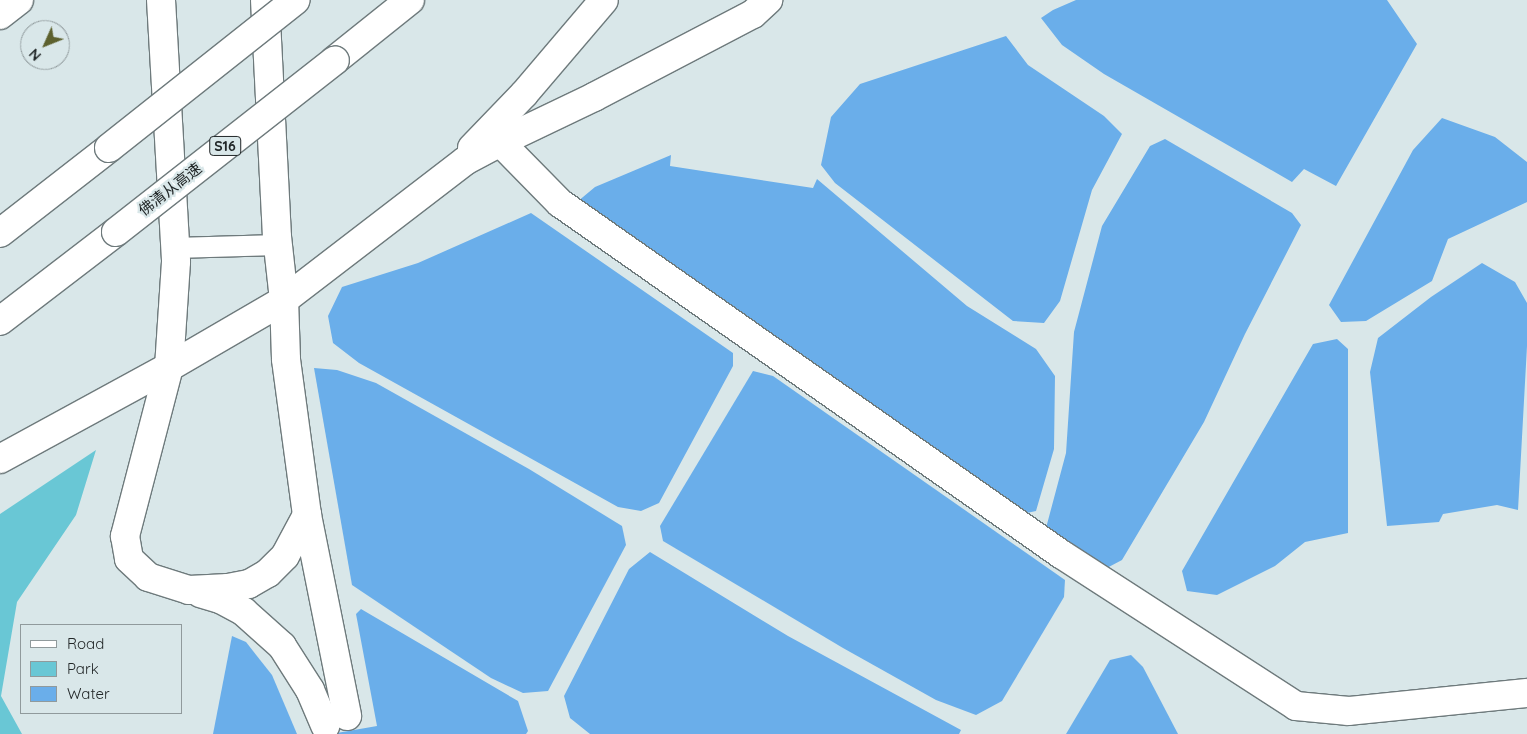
<!DOCTYPE html>
<html>
<head>
<meta charset="utf-8">
<style>
	body { margin:0 }
	#map { position:relative; width:1527px; height:734px; overflow:hidden; background:#d9e7e9; font-family:Quicksand,"Noto Sans SC",sans-serif }
	div>[style] { position:absolute }
	.green>* { inset:0; background:#69c7d5 }
	.water>* { inset:0; background:#6aaeea }
	.roads { filter:drop-shadow(1px 0 #6e7a7c) drop-shadow(-1px 0 #6e7a7c) drop-shadow(0 1px #6e7a7c) drop-shadow(0 -1px #6e7a7c) }
	.street>* { height:20px; margin:-10px; padding:0 10px; transform-origin:10px; border-radius:10px; background:#fff }
	.secondary>* { height:28px; margin:-14px; padding:0 14px; transform-origin:14px; border-radius:14px; background:#fff }
	.highway>* { height:28px; margin:-14px; padding:0 14px; transform-origin:14px; border-radius:14px; background:#fff }
	.bridges { filter:drop-shadow(1px 0 #6e7a7c) drop-shadow(-1px 0 #6e7a7c) drop-shadow(0 1px #6e7a7c) drop-shadow(0 -1px #6e7a7c) }
	.highway-bridge>* { height:28px; margin:-14px; padding:0 14px; transform-origin:14px; border-radius:14px; background:#fff }
	span { translate:-50% -50%; white-space:nowrap; text-align:center; line-height:1.15; -webkit-text-stroke:4.5px #d9e7e9; paint-order:stroke }
	.shield-label span { padding:1px 4px; background:#d9e7e9; border:1px solid; border-radius:4px; -webkit-text-stroke-width:0 }
	.shield-label { font-size:14px; color:#222728; font-weight:700 }
	.street-label { font-size:15px; color:#222728 }
	.legend { position:absolute; left:20px; top:624px; width:162px; height:90px; box-sizing:border-box; background:#d9e7e9; border:1px solid #909a9c; margin:0; padding:6px 9px; list-style:none; font-size:15px; color:#222728 }
	.legend li { display:flex; align-items:center; gap:10px; height:25px }
	.legend b { width:25px; border:1px solid #909a9c }
	.north { position:absolute; left:20px; top:20px; width:50px; height:50px; box-sizing:border-box; background:#d9e7e9; border:1px solid #909a9c; border-radius:50%; rotate:226deg; font-size:14px; font-weight:700; line-height:20px; text-align:center; color:#222728 }
	.north::after { content:''; display:block; margin:auto; width:18px; height:22px; background:#5d612e; clip-path:polygon(50% 0,100% 100%,50% 72%,0 100%) }
</style>
</head>
<body>
<div id="map">
	<div class="green">
		<div style="clip-path:polygon(96px 450px,76px 515px,17px 602px,1px 696px,22px 734px,0 734px,0 514px)"></div>
	</div>
	<div class="water">
		<div style="clip-path:polygon(1076px 0,1387px 0,1417px 44px,1336px 186px,1304px 169px,1292px 182px,1104px 74px,1062px 45px,1041px 18px,1053px 10px)"></div>
		<div style="clip-path:polygon(1006px 36px,1028px 65px,1104px 116px,1122px 134px,1092px 190px,1060px 301px,1044px 323px,1013px 321px,835px 183px,821px 165px,831px 117px,860px 84px)"></div>
		<div style="clip-path:polygon(1442px 118px,1495px 137px,1527px 162px,1527px 202px,1448px 239px,1432px 281px,1366px 321px,1341px 322px,1329px 305px,1413px 150px)"></div>
		<div style="clip-path:polygon(1165px 139px,1292px 213px,1301px 225px,1245px 334px,1204px 422px,1122px 560px,1103px 570px,1046px 528px,1066px 453px,1074px 332px,1102px 226px,1150px 146px)"></div>
		<div style="clip-path:polygon(671px 155px,670px 166px,813px 188px,817px 179px,967px 306px,1036px 349px,1055px 376px,1054px 449px,1036px 511px,1017px 515px,577px 202px,595px 187px)"></div>
		<div style="clip-path:polygon(531px 213px,733px 353px,733px 366px,659px 503px,641px 511px,618px 507px,359px 363px,333px 343px,328px 316px,342px 287px,418px 263px)"></div>
		<div style="clip-path:polygon(1482px 263px,1515px 282px,1527px 303px,1527px 346px,1518px 510px,1497px 505px,1443px 514px,1439px 522px,1387px 526px,1370px 372px,1378px 338px,1431px 297px)"></div>
		<div style="clip-path:polygon(1337px 339px,1348px 349px,1348px 533px,1305px 542px,1275px 566px,1217px 595px,1187px 591px,1182px 571px,1313px 344px)"></div>
		<div style="clip-path:polygon(314px 368px,337px 370px,376px 383px,529px 469px,622px 526px,626px 545px,548px 691px,523px 693px,491px 678px,352px 585px)"></div>
		<div style="clip-path:polygon(753px 371px,773px 376px,1065px 580px,1064px 597px,1002px 701px,976px 715px,936px 700px,843px 648px,663px 541px,660px 526px)"></div>
		<div style="clip-path:polygon(650px 552px,788px 636px,961px 730px,959px 734px,590px 734px,570px 718px,564px 696px,629px 569px)"></div>
		<div style="clip-path:polygon(361px 609px,518px 701px,528px 731px,526px 734px,331px 734px,377px 726px,356px 614px)"></div>
		<div style="clip-path:polygon(232px 636px,246px 642px,272px 675px,297px 734px,213px 734px)"></div>
		<div style="clip-path:polygon(1131px 655px,1143px 667px,1178px 734px,1066px 734px,1110px 660px)"></div>
	</div>
	<div class="roads">
		<div class="street">
			<div style="left:176px;top:248px;width:101px;rotate:-1.7deg"></div>
		</div>
		<div class="secondary">
			<div style="left:161px;top:0;width:262px;rotate:86.7deg"></div>
			<div style="left:176px;top:262px;width:105px;rotate:93.8deg"></div>
			<div style="left:169px;top:367px;width:175px;rotate:104.6deg"></div>
			<div style="left:125px;top:536px;width:23px;rotate:80deg"></div>
			<div style="left:129px;top:559px;width:26px;rotate:43deg"></div>
			<div style="left:148px;top:577px;width:43px;rotate:17.6deg"></div>
			<div style="left:189px;top:590px;width:39px;rotate:-3deg"></div>
			<div style="left:228px;top:588px;width:21px;rotate:-11deg"></div>
			<div style="left:249px;top:584px;width:22px;rotate:-30deg"></div>
			<div style="left:268px;top:573px;width:24px;rotate:-45deg"></div>
			<div style="left:285px;top:556px;width:47px;rotate:-61.8deg"></div>
			<div style="left:307px;top:515px;width:157px;rotate:-97.7deg"></div>
			<div style="left:286px;top:359px;width:59px;rotate:-91.9deg"></div>
			<div style="left:284px;top:300px;width:63px;rotate:-96.3deg"></div>
			<div style="left:277px;top:237px;width:237px;rotate:-92.9deg"></div>
			<div style="left:0;top:15px;width:24px;rotate:-38deg"></div>
			<div style="left:500px;top:142px;width:86px;rotate:45.5deg"></div>
			<div style="left:560px;top:203px;width:612px;rotate:35.02deg"></div>
			<div style="left:1061px;top:554px;width:280px;rotate:32.9deg"></div>
			<div style="left:1296px;top:706px;width:53px;rotate:5.4deg"></div>
			<div style="left:1349px;top:711px;width:179px;rotate:-5.8deg"></div>
			<div style="left:472px;top:148px;width:75px;rotate:-46.1deg"></div>
			<div style="left:524px;top:94px;width:123px;rotate:-49.6deg"></div>
			<div style="left:0;top:459px;width:192px;rotate:-28.6deg"></div>
			<div style="left:169px;top:367px;width:133px;rotate:-30.2deg"></div>
			<div style="left:284px;top:300px;width:228px;rotate:-37.5deg"></div>
			<div style="left:465px;top:161px;width:40px;rotate:-28deg"></div>
			<div style="left:500px;top:142px;width:104px;rotate:-25.6deg"></div>
			<div style="left:594px;top:97px;width:179px;rotate:-27.6deg"></div>
			<div style="left:753px;top:14px;width:21px;rotate:-43deg"></div>
			<div style="left:307px;top:515px;width:205px;rotate:78.7deg"></div>
			<div style="left:200px;top:593px;width:21px;rotate:17deg"></div>
			<div style="left:220px;top:599px;width:27px;rotate:28deg"></div>
			<div style="left:244px;top:612px;width:51px;rotate:41.8deg"></div>
			<div style="left:282px;top:646px;width:52px;rotate:57.5deg"></div>
			<div style="left:310px;top:690px;width:39px;rotate:67deg"></div>
		</div>
		<div class="highway">
			<div style="left:335px;top:60px;width:96px;rotate:-38.7deg"></div>
			<div style="left:0;top:233px;width:138px;rotate:-37.9deg"></div>
			<div style="left:0;top:321px;width:146px;rotate:-37.5deg"></div>
		</div>
	</div>
	<div class="bridges">
		<div class="highway-bridge">
			<div style="left:109px;top:148px;width:238px;rotate:-38.4deg"></div>
			<div style="left:116px;top:232px;width:278px;rotate:-38.1deg"></div>
		</div>
	</div>
	<div class="shield-label">
		<span style="left:225px;top:146px">S16</span>
	</div>
	<div class="street-label">
		<span style="left:170px;top:189px;rotate:-38deg">佛清从高速</span>
	</div>
	<ul class="legend">
	<li><b style="height:6px;background:#fff"></b>Road</li>
	<li><b style="height:14px;background:#69c7d5"></b>Park</li>
	<li><b style="height:14px;background:#6aaeea"></b>Water</li>
	</ul>
	<div class="north">N</div>
</div>
</body>
</html>
